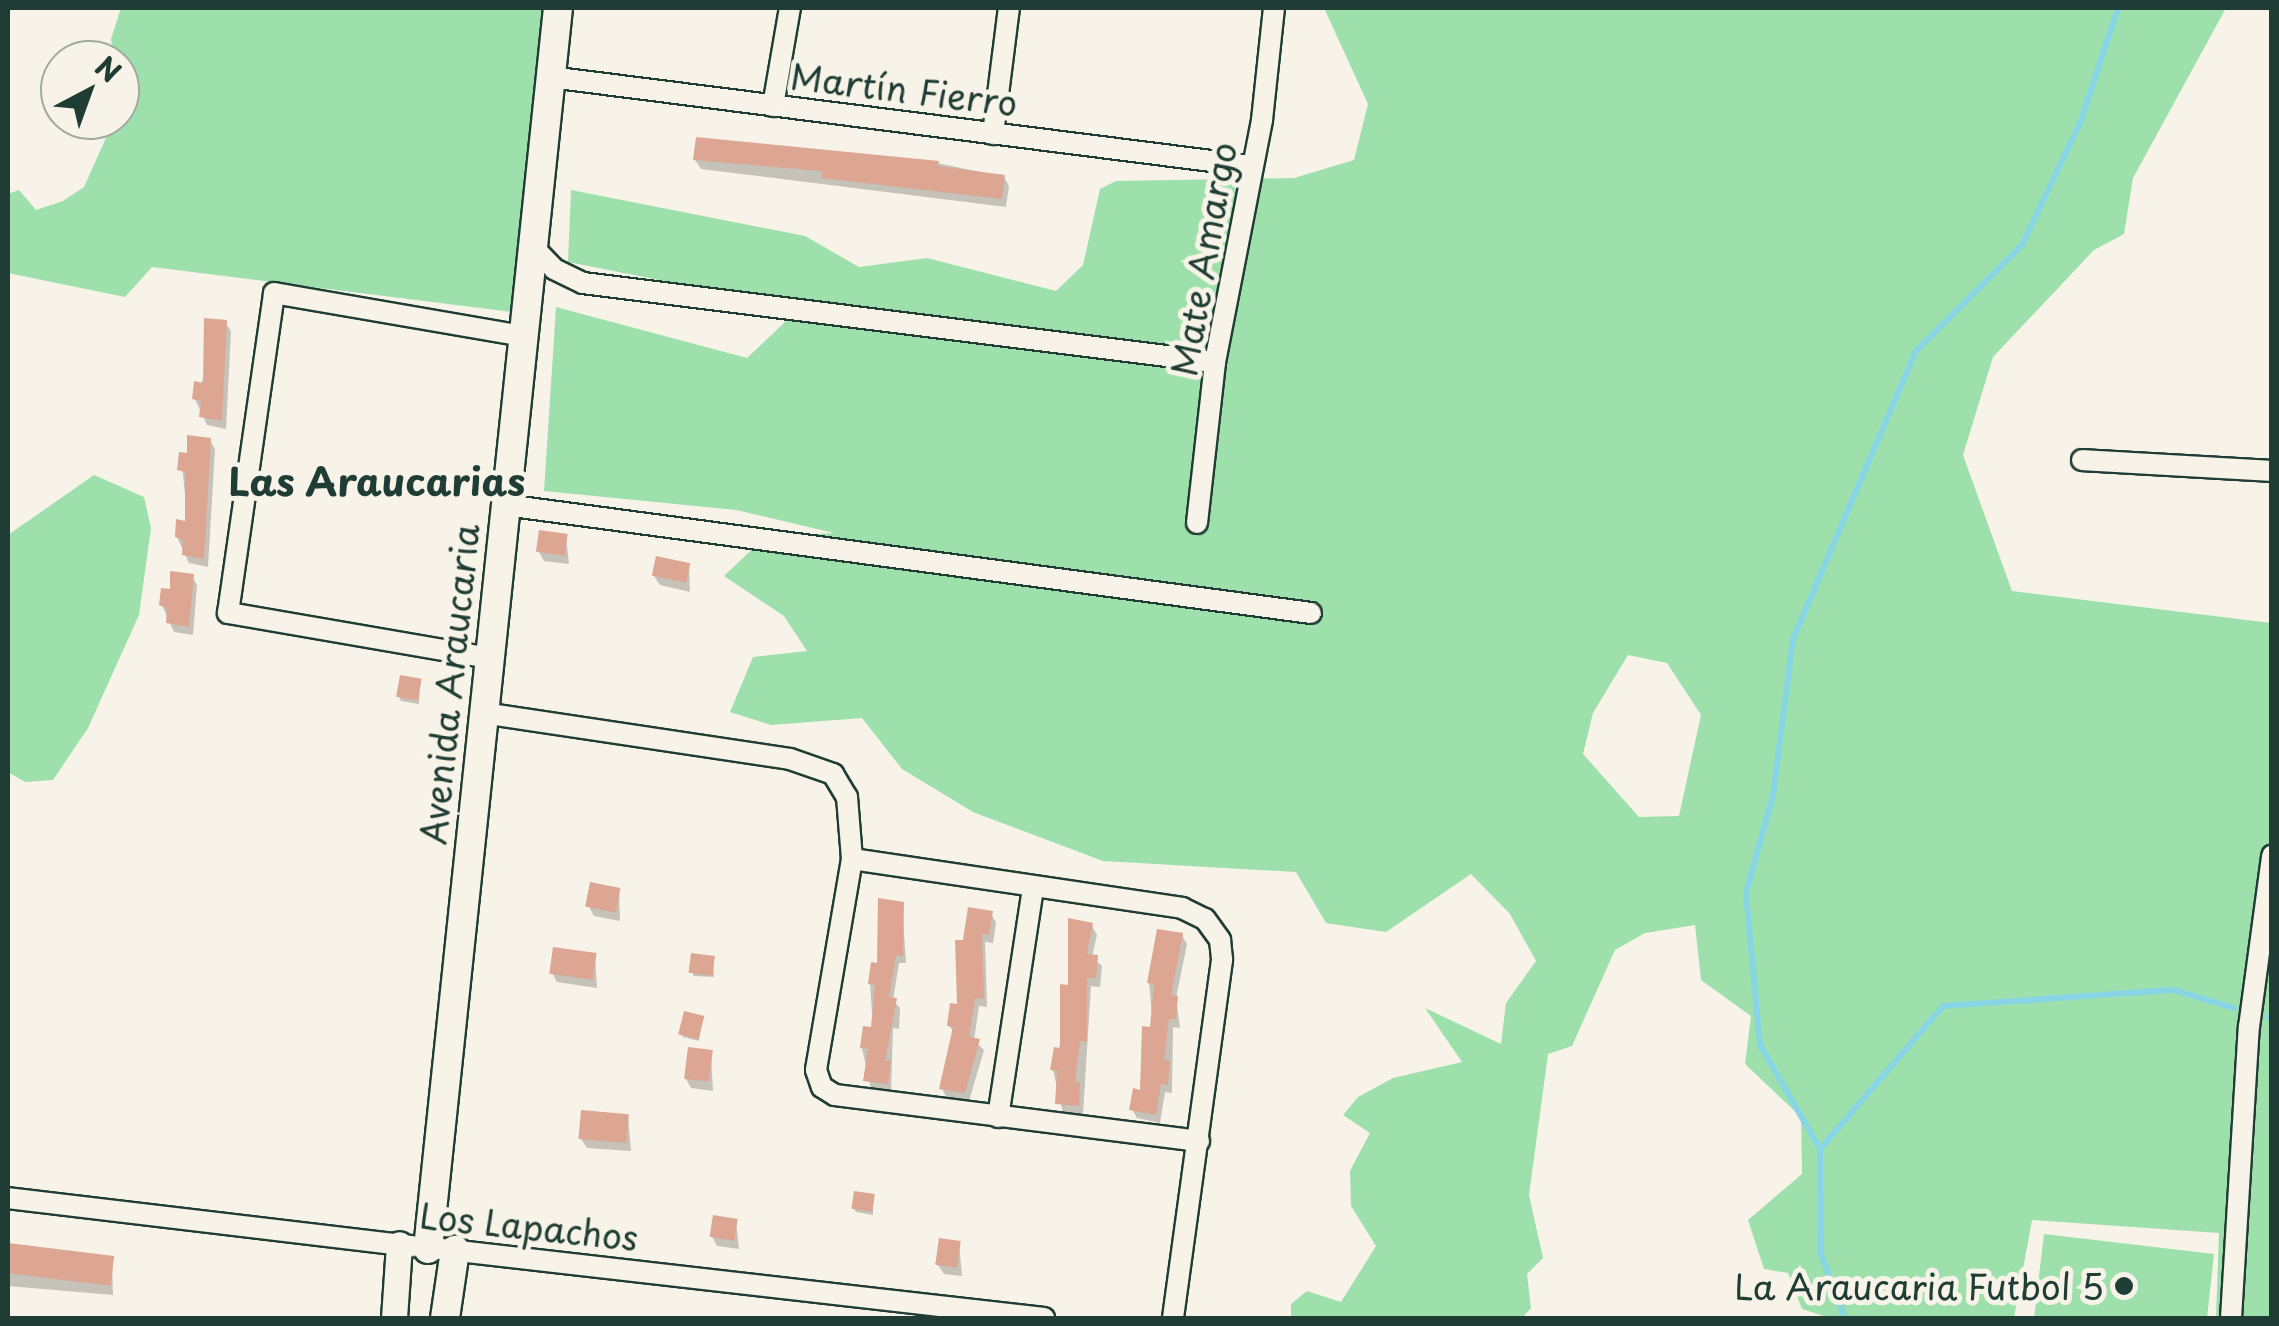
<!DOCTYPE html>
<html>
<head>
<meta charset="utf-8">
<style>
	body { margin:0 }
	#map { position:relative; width:2279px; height:1326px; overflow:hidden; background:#f7f3e8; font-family:"Playpen Sans",sans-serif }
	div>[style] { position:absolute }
	.green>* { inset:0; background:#9ee0ab }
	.shadow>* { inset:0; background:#0003 }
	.stream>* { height:6px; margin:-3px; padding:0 3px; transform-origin:3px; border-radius:3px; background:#88d6e5 }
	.building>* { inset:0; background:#dca693; transform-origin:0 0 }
	.roads { filter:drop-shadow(2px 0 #1f3d34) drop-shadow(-2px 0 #1f3d34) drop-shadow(0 2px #1f3d34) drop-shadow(0 -2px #1f3d34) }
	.minor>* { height:20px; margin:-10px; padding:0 10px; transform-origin:10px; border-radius:10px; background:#f7f3e8 }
	.tertiary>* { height:25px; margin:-12.5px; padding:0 12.5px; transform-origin:12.5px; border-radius:12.5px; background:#f7f3e8 }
	.secondary>* { height:28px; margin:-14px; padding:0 14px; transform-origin:14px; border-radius:14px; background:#f7f3e8 }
	.dots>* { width:28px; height:28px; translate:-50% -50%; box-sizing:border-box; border:5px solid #f7f3e8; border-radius:50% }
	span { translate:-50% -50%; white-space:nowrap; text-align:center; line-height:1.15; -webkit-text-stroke:10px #f7f3e8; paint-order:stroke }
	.street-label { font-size:35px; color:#1f3d34 }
	.poi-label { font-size:35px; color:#1f3d34 }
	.right { translate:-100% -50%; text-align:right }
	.neighbourhood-label { font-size:38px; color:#1f3d34; font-weight:700 }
	.frame { position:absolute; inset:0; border:10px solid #1f3d34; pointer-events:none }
	.north { position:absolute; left:40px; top:40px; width:100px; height:100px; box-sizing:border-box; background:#f7f3e8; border:2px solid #a1aaa0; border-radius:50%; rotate:41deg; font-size:28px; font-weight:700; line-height:40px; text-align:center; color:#1f3d34 }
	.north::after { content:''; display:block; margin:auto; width:35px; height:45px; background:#1f3d34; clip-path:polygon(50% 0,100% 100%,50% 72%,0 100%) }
</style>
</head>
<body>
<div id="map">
	<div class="green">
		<div style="clip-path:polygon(121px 8px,556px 8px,513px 312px,152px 267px,125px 297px,8px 273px,8px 194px,19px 190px,36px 210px,63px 201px,84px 187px,114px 120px,120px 120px,120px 60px,114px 60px,111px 39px)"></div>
		<div style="clip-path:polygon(evenodd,1324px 8px,2226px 8px,2133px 178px,2124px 234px,2094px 250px,1993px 357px,1963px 455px,2012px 591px,2271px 623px,2269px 1318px,2216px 1318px,2219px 1233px,2032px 1220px,2014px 1318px,1830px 1318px,1802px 1309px,1788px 1273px,1764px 1269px,1748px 1220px,1802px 1174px,1801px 1117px,1745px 1064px,1751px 1016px,1701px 980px,1695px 925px,1645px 933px,1615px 950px,1572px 1046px,1548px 1054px,1529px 1195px,1543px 1258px,1527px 1274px,1531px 1308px,1522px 1318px,1291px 1318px,1291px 1304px,1307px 1291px,1341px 1302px,1376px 1246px,1351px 1206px,1350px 1171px,1370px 1133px,1343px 1115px,1358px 1097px,1393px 1078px,1462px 1062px,1425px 1008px,1501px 1044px,1506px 1003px,1536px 961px,1510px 914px,1471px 874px,1386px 932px,1326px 923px,1296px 872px,1103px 861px,973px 812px,902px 769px,862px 718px,771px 725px,730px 712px,753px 657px,807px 651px,784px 616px,724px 576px,765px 537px,834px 533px,736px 510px,544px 491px,556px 307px,747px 358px,800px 308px,568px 262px,571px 190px,805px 236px,859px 267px,927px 258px,1056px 291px,1083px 265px,1100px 189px,1116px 181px,1294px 178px,1354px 160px,1368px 104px,1324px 8px,1628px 655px,1667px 663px,1701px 715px,1679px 816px,1639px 817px,1583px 754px,1593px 713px,1628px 655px)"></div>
		<div style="clip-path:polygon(94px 475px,144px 497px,151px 528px,139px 615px,88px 728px,53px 780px,25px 782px,8px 772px,8px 535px)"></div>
		<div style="clip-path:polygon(2044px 1234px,2214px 1254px,2207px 1318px,2034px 1318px)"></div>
	</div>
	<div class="shadow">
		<div style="clip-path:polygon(695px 160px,937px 163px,1004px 177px,1009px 186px,1006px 207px,701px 169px)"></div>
		<div style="clip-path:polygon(225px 322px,231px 331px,226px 429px,207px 425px,195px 399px)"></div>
		<div style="clip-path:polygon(210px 440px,215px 449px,208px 567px,189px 563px,177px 537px,188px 524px,181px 455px,190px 456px)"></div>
		<div style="clip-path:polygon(566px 536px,569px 564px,544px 561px,539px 552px)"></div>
		<div style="clip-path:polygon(689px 565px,690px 592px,660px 585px,654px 576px)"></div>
		<div style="clip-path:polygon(192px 576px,197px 585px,193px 635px,174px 632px,162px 605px)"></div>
		<div style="clip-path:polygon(420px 681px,419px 704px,401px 701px,399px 697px)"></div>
		<div style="clip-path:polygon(619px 890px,620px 921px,594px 916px,589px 907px)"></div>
		<div style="clip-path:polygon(902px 904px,906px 963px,899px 963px,893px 1000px,900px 1008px,899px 1029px,893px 1028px,891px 1092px,871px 1089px,862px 1048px,873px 1029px,870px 983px)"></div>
		<div style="clip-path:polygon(991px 913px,996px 923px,993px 943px,985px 942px,987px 1007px,979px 1006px,974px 1040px,984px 1050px,969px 1101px,947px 1098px,942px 1089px,954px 1034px,949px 1025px,960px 1007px,965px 943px)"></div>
		<div style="clip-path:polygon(1092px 926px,1097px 935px,1092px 957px,1102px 966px,1100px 987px,1091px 986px,1083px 1114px,1063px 1113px,1053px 1070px)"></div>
		<div style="clip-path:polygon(1182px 935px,1187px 944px,1176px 998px,1180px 1028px,1173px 1027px,1172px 1093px,1165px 1092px,1160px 1123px,1137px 1118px,1132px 1109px,1142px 1093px,1153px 1029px,1149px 982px)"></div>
		<div style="clip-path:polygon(595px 956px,597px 988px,557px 982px,552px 973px)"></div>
		<div style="clip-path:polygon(713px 958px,714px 977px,694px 976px,692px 972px)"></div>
		<div style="clip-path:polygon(702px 1018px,699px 1041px,683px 1037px,681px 1034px)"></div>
		<div style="clip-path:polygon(711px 1053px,713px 1091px,691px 1088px,686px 1079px)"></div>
		<div style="clip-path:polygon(628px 1116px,631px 1151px,587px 1148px,581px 1139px)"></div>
		<div style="clip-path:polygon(873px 1196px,873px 1215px,856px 1212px,854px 1209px)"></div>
		<div style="clip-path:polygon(736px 1221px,739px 1249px,717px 1246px,712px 1236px)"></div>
		<div style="clip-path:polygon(959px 1243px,962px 1276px,944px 1274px,938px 1265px)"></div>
		<div style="clip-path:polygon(8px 1245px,112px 1258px,113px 1295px,8px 1286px)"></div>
	</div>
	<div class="stream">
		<div style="left:2268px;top:1017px;width:4px;rotate:14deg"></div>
		<div style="left:1820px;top:1149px;width:189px;rotate:-49.3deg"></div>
		<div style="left:1943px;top:1006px;width:232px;rotate:-4deg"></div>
		<div style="left:2174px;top:990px;width:63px;rotate:16.7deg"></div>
		<div style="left:1845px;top:1318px;width:68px;rotate:-110.6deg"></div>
		<div style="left:1821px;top:1254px;width:105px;rotate:-90.5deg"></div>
		<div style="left:1820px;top:1149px;width:120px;rotate:-120deg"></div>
		<div style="left:1760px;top:1045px;width:153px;rotate:-95.3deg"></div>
		<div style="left:1746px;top:893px;width:102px;rotate:-74.6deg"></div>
		<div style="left:1773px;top:795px;width:157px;rotate:-82.7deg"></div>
		<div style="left:1793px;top:639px;width:313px;rotate:-66.9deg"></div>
		<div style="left:1916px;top:351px;width:150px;rotate:-45deg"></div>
		<div style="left:2022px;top:245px;width:135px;rotate:-64.6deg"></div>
		<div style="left:2080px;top:123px;width:121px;rotate:-71.7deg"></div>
	</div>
	<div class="building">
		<div style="clip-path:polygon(696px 137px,939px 161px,938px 166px,1005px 175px,1002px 199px,821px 178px,822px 171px,693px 160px)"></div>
		<div style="clip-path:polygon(204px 318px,227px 320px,222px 421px,199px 417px,201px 401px,192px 399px,194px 381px,203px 383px)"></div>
		<div style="clip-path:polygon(187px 435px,211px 438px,204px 559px,182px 555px,183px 540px,175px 537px,176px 519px,185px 521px,185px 472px,177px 470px,179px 452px,187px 453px)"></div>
		<div style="left:539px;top:530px;width:29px;height:22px;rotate:8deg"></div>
		<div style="left:656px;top:556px;width:35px;height:20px;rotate:12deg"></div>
		<div style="clip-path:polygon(170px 571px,194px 574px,189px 627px,166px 623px,167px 608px,159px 605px,161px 588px,170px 589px)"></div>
		<div style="left:400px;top:675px;width:22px;height:22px;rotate:10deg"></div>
		<div style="left:590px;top:882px;width:31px;height:25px;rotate:11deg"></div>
		<div style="clip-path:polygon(878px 898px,904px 902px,903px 956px,896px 955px,889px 997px,897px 998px,885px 1061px,891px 1061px,888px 1084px,863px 1081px,868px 1049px,860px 1048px,863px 1026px,871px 1027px,875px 985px,868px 984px,871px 962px,877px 963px)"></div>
		<div style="clip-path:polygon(968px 907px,993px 911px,989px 935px,982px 934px,984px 999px,975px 998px,969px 1037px,980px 1039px,965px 1093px,939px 1089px,953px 1027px,947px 1026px,950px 1003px,957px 1004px,955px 940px,963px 940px)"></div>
		<div style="clip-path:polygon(1068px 918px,1093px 923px,1087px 954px,1098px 955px,1096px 978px,1087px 978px,1087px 1042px,1080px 1041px,1075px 1082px,1080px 1082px,1079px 1106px,1055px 1104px,1057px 1071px,1050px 1070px,1054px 1047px,1060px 1048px,1060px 984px,1068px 985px)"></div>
		<div style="clip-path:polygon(1157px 929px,1183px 933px,1171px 995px,1178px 996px,1176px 1019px,1169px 1019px,1164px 1060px,1170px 1061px,1168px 1085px,1161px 1084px,1156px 1115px,1129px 1110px,1133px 1088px,1140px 1090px,1142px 1026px,1150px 1027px,1154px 984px,1147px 983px)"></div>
		<div style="left:553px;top:947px;width:44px;height:27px;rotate:8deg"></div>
		<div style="left:691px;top:953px;width:24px;height:20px;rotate:7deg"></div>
		<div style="left:684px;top:1011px;width:21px;height:24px;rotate:14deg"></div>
		<div style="left:688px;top:1047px;width:25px;height:32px;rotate:7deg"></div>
		<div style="left:581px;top:1110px;width:48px;height:29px;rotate:5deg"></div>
		<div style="left:854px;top:1191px;width:21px;height:18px;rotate:8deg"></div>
		<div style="left:713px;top:1215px;width:25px;height:22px;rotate:9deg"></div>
		<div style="left:939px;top:1238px;width:22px;height:27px;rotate:8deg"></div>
		<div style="left:8px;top:1243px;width:107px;height:30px;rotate:7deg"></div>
	</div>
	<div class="roads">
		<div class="minor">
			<div style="left:550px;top:77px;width:707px;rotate:7.24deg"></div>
			<div style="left:773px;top:106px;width:99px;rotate:-80.2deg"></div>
			<div style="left:993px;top:134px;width:127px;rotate:-82.8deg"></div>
			<div style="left:535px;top:249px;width:28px;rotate:46deg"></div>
			<div style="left:554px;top:269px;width:32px;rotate:26deg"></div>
			<div style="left:583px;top:283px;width:637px;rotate:7.13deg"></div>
			<div style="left:2082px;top:460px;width:190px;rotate:3.3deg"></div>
			<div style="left:505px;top:505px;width:813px;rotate:7.63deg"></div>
			<div style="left:1197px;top:523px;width:162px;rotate:-83.6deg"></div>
			<div style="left:1215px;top:362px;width:247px;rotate:-79deg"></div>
			<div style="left:1262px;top:120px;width:113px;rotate:-83.9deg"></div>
			<div style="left:489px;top:658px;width:265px;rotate:-170.2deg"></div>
			<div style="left:228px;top:613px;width:323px;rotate:-81.8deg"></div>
			<div style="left:274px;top:293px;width:253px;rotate:9.8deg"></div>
			<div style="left:483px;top:713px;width:310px;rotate:8.5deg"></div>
			<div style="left:790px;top:759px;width:46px;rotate:19.2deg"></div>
			<div style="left:833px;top:774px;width:27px;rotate:59deg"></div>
			<div style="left:847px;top:797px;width:62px;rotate:85.4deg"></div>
			<div style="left:852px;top:859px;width:334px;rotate:8.4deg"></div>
			<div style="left:1182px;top:908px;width:25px;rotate:26deg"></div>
			<div style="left:1205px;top:919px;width:26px;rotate:54deg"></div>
			<div style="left:1220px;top:940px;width:20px;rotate:84deg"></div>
			<div style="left:1222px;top:960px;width:361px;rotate:97.8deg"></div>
			<div style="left:852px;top:859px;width:214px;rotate:99.7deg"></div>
			<div style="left:816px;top:1070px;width:18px;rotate:71deg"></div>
			<div style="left:822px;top:1087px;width:15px;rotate:32deg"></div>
			<div style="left:835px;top:1095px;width:367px;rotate:7.2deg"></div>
			<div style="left:998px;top:1117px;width:231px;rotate:-81.3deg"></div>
			<div style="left:8px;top:1198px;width:408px;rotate:6.8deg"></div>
			<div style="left:441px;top:1249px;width:607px;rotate:6.53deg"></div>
			<div style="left:2231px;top:1318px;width:292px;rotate:-86.5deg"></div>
			<div style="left:2249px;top:1027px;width:173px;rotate:-82.3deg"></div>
		</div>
		<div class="tertiary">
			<div style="left:394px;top:1318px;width:74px;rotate:-86.1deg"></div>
		</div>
		<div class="secondary">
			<div style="left:428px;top:1249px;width:1248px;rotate:-84.02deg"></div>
			<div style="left:445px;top:1318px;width:69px;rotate:-81.6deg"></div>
		</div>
	</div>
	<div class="dots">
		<div style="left:2124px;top:1286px;background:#1f3d34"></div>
	</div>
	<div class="street-label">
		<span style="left:904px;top:89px;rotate:7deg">Martín Fierro</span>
		<span style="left:1203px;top:259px;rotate:-80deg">Mate Amargo</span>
		<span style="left:449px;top:684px;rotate:-84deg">Avenida Araucaria</span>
		<span style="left:529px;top:1226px;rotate:6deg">Los Lapachos</span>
	</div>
	<div class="poi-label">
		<span class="right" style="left:2104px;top:1286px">La Araucaria Futbol 5</span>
	</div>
	<div class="neighbourhood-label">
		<span style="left:377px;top:481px">Las Araucarias</span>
	</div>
	<div class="frame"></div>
	<div class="north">N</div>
</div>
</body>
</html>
